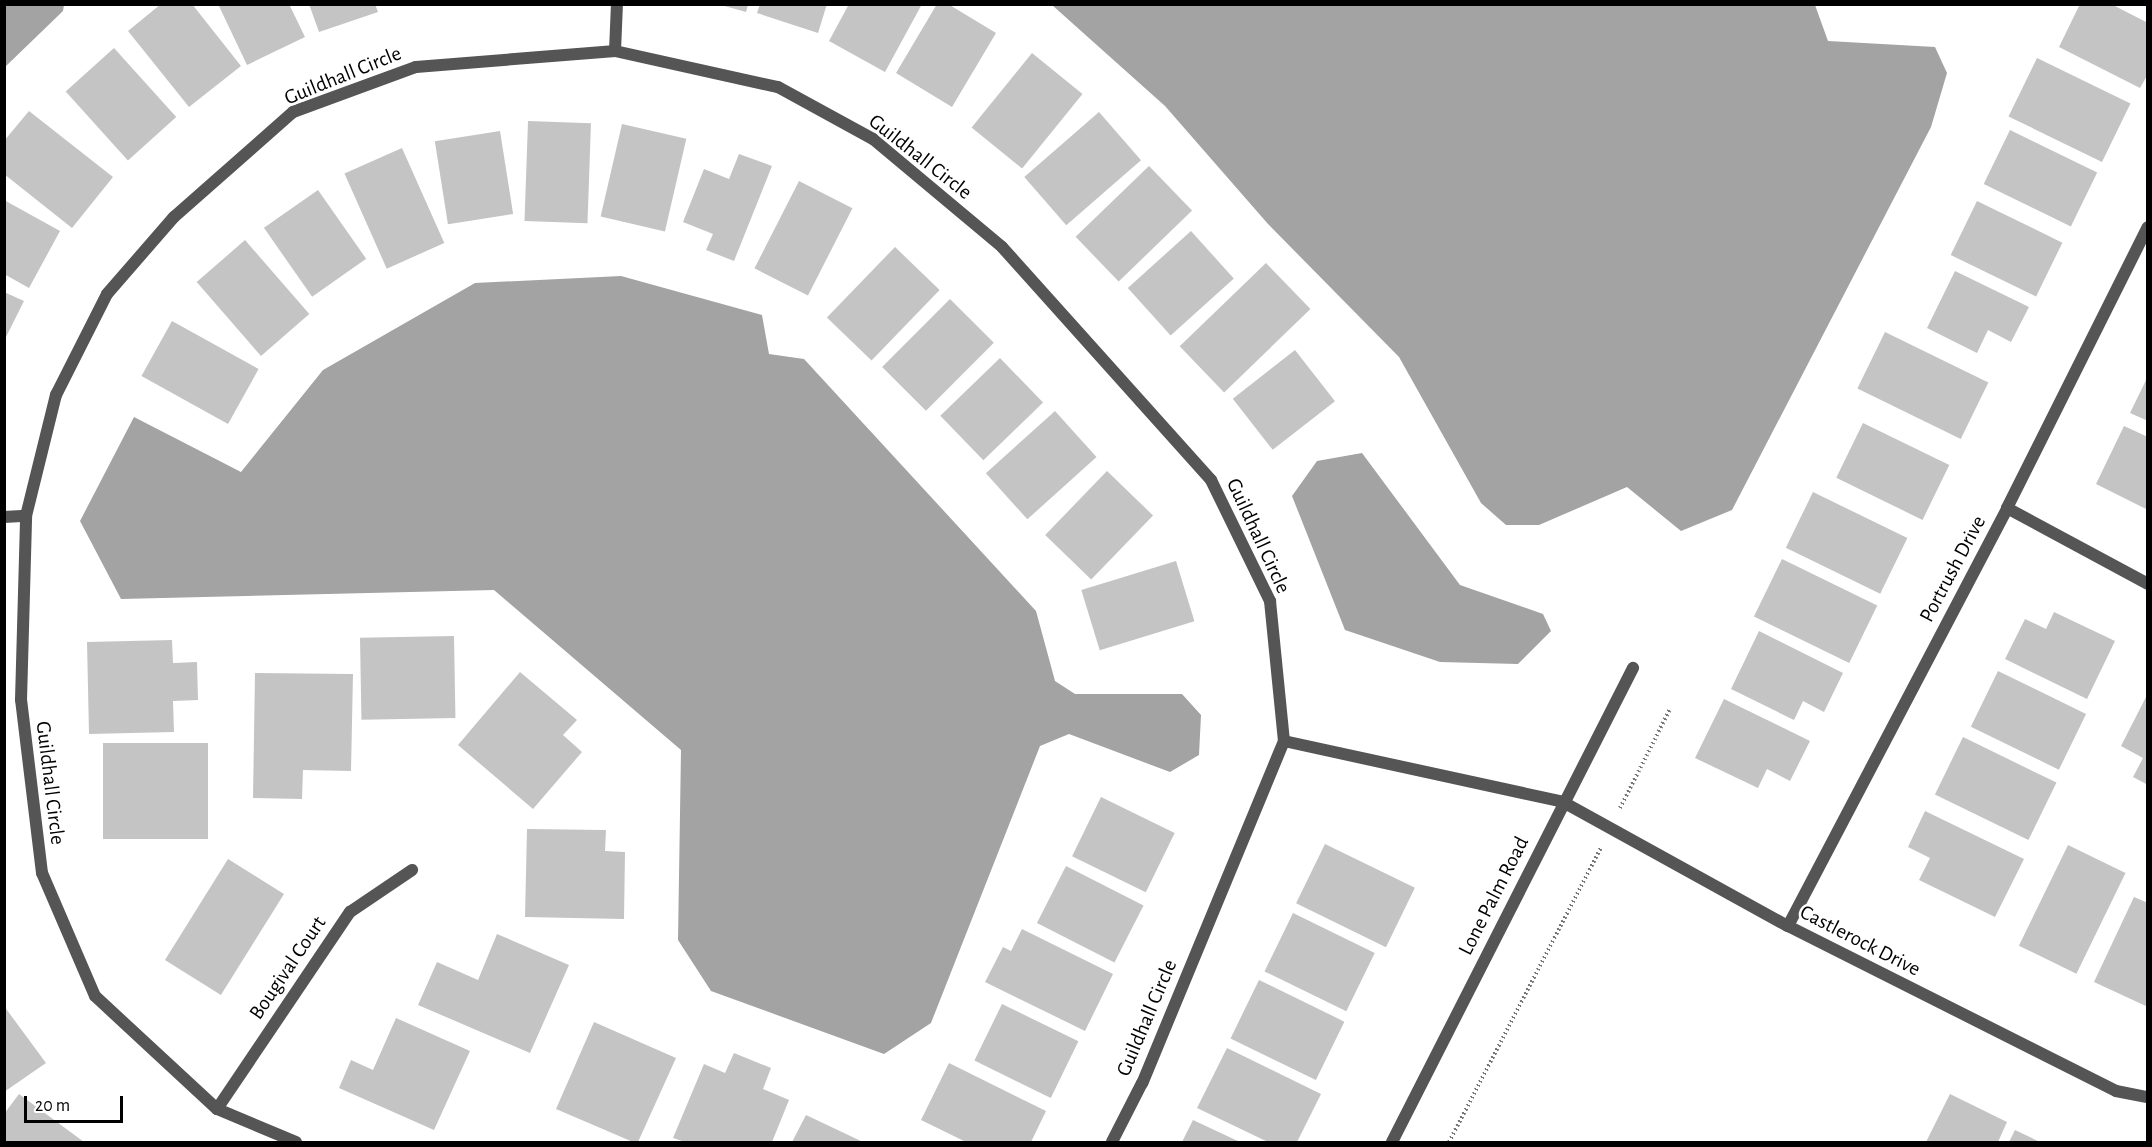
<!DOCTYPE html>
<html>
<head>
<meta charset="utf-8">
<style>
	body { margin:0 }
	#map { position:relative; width:2152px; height:1147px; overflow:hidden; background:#fff; font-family:"Alegreya Sans",sans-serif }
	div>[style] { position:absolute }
	.water>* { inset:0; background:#a3a3a3 }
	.building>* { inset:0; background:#c4c4c4; transform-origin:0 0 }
	.path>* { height:4px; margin-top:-2px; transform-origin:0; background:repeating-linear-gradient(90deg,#777 0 1.5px,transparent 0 4.5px) }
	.minor>* { height:12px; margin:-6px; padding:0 6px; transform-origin:6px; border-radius:6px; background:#555 }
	span { translate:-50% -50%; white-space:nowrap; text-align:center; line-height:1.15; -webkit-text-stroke:5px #fff; paint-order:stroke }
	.street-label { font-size:21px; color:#000 }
	.frame { position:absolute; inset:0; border:6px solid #000; pointer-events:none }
	.scale { position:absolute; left:24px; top:1096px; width:99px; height:27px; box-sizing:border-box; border:3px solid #000; border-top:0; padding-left:8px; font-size:18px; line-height:21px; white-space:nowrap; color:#000; -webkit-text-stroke:4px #fff; paint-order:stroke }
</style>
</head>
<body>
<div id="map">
	<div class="water">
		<div style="clip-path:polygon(5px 4px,64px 5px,63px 11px,5px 67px)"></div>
		<div style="clip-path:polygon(1052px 5px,1815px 5px,1828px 41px,1935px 47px,1947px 73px,1931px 127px,1732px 510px,1681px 531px,1627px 487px,1539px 525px,1506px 525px,1481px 503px,1399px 357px,1268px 224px,1165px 106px)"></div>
		<div style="clip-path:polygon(621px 276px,762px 315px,769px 354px,804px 359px,1036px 611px,1055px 681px,1075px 694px,1182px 694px,1201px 715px,1199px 755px,1170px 772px,1069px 734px,1040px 746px,931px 1023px,884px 1054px,711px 991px,678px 940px,681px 750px,494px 590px,121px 599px,80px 521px,134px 417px,241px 472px,323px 370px,475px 283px)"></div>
		<div style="clip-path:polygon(1362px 453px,1460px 585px,1543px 614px,1551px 631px,1518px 664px,1440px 662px,1345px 630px,1292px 496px,1317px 461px)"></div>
	</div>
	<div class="building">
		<div style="clip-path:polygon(161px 4px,192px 4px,241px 66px,189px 107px,128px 31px)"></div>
		<div style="clip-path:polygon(218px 4px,289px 4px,305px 37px,247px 65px)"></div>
		<div style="clip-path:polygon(309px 4px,375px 4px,378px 12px,319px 32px)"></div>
		<div style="clip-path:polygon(760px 4px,827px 4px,818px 33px,757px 13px)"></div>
		<div style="clip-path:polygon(849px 4px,922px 4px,885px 72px,829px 41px)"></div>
		<div style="clip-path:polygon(937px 4px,948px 4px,996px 33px,952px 107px,896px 73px)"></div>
		<div style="clip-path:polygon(2080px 4px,2111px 4px,2148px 23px,2148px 74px,2140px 88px,2059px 47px)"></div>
		<div style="clip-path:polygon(721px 5px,748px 5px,746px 12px)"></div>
		<div style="left:114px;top:48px;width:93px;height:65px;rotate:48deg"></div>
		<div style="left:1032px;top:53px;width:65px;height:96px;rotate:39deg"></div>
		<div style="left:2037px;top:58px;width:104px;height:65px;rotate:26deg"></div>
		<div style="clip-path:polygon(29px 111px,113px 177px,72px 228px,4px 174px,4px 141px)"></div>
		<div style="left:1099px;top:112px;width:64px;height:99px;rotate:49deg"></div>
		<div style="left:528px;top:121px;width:63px;height:100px;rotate:2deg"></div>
		<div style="left:622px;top:124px;width:66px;height:95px;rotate:13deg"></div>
		<div style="left:2010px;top:130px;width:97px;height:60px;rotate:26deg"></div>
		<div style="left:500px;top:131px;width:84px;height:66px;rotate:81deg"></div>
		<div style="left:402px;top:148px;width:104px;height:63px;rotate:66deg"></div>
		<div style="clip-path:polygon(739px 154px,772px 166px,734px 261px,706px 250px,713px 234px,683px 222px,704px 169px,729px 179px)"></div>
		<div style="left:1149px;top:166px;width:62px;height:102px;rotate:46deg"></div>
		<div style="left:799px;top:181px;width:60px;height:98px;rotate:27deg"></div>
		<div style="left:318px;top:190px;width:84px;height:66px;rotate:55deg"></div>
		<div style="clip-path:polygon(4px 200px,60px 231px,29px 288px,4px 274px)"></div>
		<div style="left:1977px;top:201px;width:95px;height:60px;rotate:26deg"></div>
		<div style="left:1191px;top:231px;width:64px;height:85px;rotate:48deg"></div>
		<div style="left:245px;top:240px;width:98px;height:64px;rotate:49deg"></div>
		<div style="left:895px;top:247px;width:62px;height:98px;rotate:44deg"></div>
		<div style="left:1266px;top:263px;width:64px;height:120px;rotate:46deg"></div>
		<div style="clip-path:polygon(1955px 271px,2029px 307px,2011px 342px,1988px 330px,1977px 353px,1927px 328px)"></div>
		<div style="clip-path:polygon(4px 292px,24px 301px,4px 341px)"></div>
		<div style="left:950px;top:299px;width:62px;height:96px;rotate:45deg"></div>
		<div style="left:172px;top:321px;width:99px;height:63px;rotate:29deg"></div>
		<div style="left:1885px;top:332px;width:115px;height:63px;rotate:26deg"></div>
		<div style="left:1295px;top:350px;width:65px;height:79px;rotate:52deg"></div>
		<div style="left:1000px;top:358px;width:62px;height:83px;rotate:46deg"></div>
		<div style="clip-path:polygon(2148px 376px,2148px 421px,2130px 413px)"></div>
		<div style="left:1055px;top:411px;width:62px;height:93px;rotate:48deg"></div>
		<div style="left:1863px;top:423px;width:96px;height:61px;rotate:26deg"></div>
		<div style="clip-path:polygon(2124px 426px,2148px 437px,2148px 510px,2096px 484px)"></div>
		<div style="left:1107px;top:471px;width:64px;height:89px;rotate:44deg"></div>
		<div style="left:1813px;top:492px;width:105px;height:62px;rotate:26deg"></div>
		<div style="left:1782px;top:559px;width:106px;height:64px;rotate:26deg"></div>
		<div style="left:1176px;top:561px;width:63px;height:99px;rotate:73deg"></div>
		<div style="clip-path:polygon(2054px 612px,2115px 641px,2087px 699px,2005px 659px,2025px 619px,2046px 629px)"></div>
		<div style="clip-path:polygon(1759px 631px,1843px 673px,1824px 712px,1803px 701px,1794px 720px,1731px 689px)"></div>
		<div style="left:454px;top:636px;width:82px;height:94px;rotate:89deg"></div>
		<div style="clip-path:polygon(172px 640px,173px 663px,197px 662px,198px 700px,173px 701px,174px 732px,89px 734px,87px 642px)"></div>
		<div style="left:1998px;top:671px;width:98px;height:62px;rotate:26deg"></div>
		<div style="clip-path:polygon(520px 672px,577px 720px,563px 735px,582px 752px,533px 809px,458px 745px)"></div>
		<div style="clip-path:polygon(255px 673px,353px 674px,351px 771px,303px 770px,302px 799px,253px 798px)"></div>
		<div style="clip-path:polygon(2148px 693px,2148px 785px,2133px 777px,2143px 758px,2121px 746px)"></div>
		<div style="clip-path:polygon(1724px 699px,1810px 741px,1790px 781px,1767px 769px,1758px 788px,1695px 758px)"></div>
		<div style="left:1963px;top:737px;width:104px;height:64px;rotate:26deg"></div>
		<div style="left:208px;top:743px;width:96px;height:105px;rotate:90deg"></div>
		<div style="left:1101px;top:797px;width:82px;height:66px;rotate:26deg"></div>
		<div style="clip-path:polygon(1925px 811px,2024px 859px,1995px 917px,1919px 880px,1930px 858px,1908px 847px)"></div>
		<div style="clip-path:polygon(527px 829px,606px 830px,605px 851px,625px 852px,624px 919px,525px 917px)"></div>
		<div style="left:1325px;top:844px;width:100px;height:66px;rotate:26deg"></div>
		<div style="left:2068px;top:845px;width:64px;height:112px;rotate:26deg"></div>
		<div style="left:228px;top:859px;width:66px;height:119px;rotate:32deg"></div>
		<div style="left:1066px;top:866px;width:87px;height:64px;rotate:27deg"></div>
		<div style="clip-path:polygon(2134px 897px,2148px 903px,2148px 1007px,2094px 982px)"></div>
		<div style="left:1293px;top:913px;width:91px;height:65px;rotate:26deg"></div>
		<div style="clip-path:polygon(1022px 929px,1113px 974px,1085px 1031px,985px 982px,1003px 947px,1011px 951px)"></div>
		<div style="clip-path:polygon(497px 934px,569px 965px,530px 1053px,418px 1005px,437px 962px,478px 980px)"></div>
		<div style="left:1259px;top:980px;width:95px;height:65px;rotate:26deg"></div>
		<div style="left:1002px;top:1004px;width:85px;height:63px;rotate:26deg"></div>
		<div style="clip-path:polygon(4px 1006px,46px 1063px,4px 1092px)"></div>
		<div style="clip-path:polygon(396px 1018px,470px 1051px,434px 1130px,339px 1088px,351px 1060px,373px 1070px)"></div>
		<div style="clip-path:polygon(594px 1022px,676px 1058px,638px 1142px,633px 1142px,556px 1109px)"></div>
		<div style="clip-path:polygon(1227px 1048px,1321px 1094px,1297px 1142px,1268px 1142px,1197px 1108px)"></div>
		<div style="clip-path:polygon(734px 1053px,771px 1068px,763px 1089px,789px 1100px,772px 1142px,685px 1142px,673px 1138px,704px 1064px,725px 1073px)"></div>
		<div style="clip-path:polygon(949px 1063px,1046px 1111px,1031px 1142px,966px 1142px,921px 1120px)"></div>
		<div style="clip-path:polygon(19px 1094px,84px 1142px,4px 1142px,4px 1114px)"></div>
		<div style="clip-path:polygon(1950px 1094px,2007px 1122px,1998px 1142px,1926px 1142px)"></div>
		<div style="clip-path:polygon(806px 1115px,863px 1142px,792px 1142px)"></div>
		<div style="clip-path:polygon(1193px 1120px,1240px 1142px,1182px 1142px)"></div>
		<div style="clip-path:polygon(2015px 1130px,2040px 1142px,2009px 1142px)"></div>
	</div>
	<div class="path">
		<div style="left:1620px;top:808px;width:111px;rotate:-63.2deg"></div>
		<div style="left:1449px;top:1142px;width:332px;rotate:-62.7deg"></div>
	</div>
	<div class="minor">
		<div style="left:615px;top:51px;width:47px;rotate:-87.6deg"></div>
		<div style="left:2007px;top:508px;width:160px;rotate:28.3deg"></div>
		<div style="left:4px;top:517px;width:22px;rotate:-3deg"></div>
		<div style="left:1284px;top:741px;width:286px;rotate:12.3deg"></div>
		<div style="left:1563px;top:802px;width:257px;rotate:28.9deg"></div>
		<div style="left:1788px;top:926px;width:367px;rotate:26.7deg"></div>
		<div style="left:2116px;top:1091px;width:33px;rotate:11deg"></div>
		<div style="left:1788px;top:926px;width:472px;rotate:-62.3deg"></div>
		<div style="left:2007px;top:508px;width:314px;rotate:-63.4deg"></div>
		<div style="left:217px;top:1109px;width:238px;rotate:-56deg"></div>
		<div style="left:350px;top:912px;width:75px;rotate:-34.1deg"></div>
		<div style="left:296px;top:1142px;width:86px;rotate:-157.3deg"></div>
		<div style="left:217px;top:1109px;width:166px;rotate:-137.2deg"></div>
		<div style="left:95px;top:996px;width:134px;rotate:-113.3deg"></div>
		<div style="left:42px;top:873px;width:174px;rotate:-96.9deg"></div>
		<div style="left:21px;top:700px;width:184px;rotate:-88.4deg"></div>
		<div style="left:26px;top:516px;width:125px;rotate:-76.1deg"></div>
		<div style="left:56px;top:395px;width:113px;rotate:-63.2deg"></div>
		<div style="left:107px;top:294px;width:102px;rotate:-49deg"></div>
		<div style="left:174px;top:217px;width:159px;rotate:-41.4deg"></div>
		<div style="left:293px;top:112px;width:131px;rotate:-20.1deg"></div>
		<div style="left:416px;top:67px;width:200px;rotate:-4.6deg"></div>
		<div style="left:615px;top:51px;width:167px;rotate:12.5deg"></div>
		<div style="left:778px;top:87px;width:108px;rotate:28.7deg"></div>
		<div style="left:873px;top:139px;width:168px;rotate:39.9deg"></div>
		<div style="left:1002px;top:247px;width:313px;rotate:48.1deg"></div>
		<div style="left:1211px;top:480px;width:135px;rotate:64deg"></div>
		<div style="left:1270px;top:601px;width:141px;rotate:84.3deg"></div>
		<div style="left:1284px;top:741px;width:370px;rotate:112.5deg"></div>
		<div style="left:1142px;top:1083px;width:66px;rotate:117deg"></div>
		<div style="left:1392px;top:1142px;width:532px;rotate:-63.05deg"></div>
	</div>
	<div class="street-label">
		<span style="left:343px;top:76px;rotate:-22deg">Guildhall Circle</span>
		<span style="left:920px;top:157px;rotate:38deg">Guildhall Circle</span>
		<span style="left:1258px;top:536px;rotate:65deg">Guildhall Circle</span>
		<span style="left:1953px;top:569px;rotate:-62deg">Portrush Drive</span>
		<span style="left:50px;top:783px;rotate:83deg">Guildhall Circle</span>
		<span style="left:1494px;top:896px;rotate:-63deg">Lone Palm Road</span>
		<span style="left:1860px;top:941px;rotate:27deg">Castlerock Drive</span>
		<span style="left:288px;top:968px;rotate:-56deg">Bougival Court</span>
		<span style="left:1147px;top:1018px;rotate:-67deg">Guildhall Circle</span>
	</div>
	<div class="frame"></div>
	<div class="scale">20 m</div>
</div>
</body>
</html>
